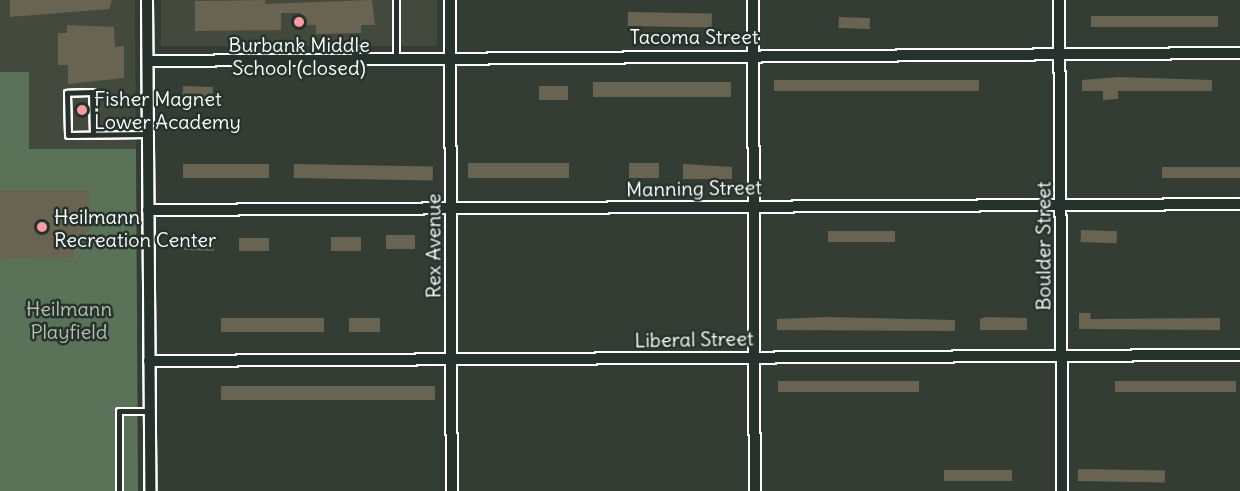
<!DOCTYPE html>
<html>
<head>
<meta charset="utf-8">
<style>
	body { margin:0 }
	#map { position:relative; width:1240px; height:491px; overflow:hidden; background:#333d34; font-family:Delius,sans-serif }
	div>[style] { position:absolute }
	.built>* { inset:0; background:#43493d; transform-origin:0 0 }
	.green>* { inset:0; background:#5a7257 }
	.building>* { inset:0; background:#686451; transform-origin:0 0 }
	.roads { filter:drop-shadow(2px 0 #fff) drop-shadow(-2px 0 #fff) drop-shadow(0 2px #fff) drop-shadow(0 -2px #fff) }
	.service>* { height:5px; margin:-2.5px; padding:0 2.5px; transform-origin:2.5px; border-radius:2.5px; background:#26332d }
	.minor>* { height:10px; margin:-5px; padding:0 5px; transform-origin:5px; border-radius:5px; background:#26332d }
	.dots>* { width:16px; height:16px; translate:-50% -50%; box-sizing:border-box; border:3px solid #26332d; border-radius:50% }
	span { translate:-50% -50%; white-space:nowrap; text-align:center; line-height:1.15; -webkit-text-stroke:5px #26332d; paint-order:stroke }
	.street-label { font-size:20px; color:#fff }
	.poi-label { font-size:20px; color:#fff }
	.left { translate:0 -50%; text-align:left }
	.park-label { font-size:20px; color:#b5c0b3 }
</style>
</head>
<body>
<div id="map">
	<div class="built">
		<div style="clip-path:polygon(0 0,135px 0,136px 149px,28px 149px,29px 72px,0 72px)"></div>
		<div style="left:161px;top:0;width:276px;height:46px"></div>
	</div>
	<div class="green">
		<div style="clip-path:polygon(0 72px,29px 72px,29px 149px,136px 149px,138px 491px,0 491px)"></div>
	</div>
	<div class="building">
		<div style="clip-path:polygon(10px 0,112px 0,109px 9px,10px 17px)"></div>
		<div style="clip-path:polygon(265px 0,265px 4px,372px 0,375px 25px,361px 25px,361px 33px,316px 34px,316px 25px,301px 25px,301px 13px,281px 13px,281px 30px,195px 31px,195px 1px)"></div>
		<div style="left:628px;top:12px;width:84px;height:14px;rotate:1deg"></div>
		<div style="left:1091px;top:16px;width:127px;height:11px"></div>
		<div style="left:839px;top:17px;width:31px;height:11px;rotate:2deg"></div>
		<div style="clip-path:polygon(67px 25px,114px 27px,115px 47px,124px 46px,124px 78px,68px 84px,68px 65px,58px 65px,58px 33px,67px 33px)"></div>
		<div style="clip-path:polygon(1118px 77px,1212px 80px,1212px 91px,1118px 91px,1118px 99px,1103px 100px,1103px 91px,1082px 91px,1082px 80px)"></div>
		<div style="left:979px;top:80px;width:11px;height:205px;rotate:90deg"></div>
		<div style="left:731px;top:82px;width:15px;height:138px;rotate:90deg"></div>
		<div style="left:183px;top:86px;width:30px;height:14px;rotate:2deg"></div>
		<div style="left:539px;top:86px;width:29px;height:14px"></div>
		<div style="left:569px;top:163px;width:15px;height:101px;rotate:90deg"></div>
		<div style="left:629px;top:163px;width:30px;height:15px"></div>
		<div style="left:269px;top:164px;width:14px;height:86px;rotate:90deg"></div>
		<div style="left:294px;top:164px;width:139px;height:14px;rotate:1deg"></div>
		<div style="clip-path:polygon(683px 164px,732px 167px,732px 179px,683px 179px)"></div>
		<div style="left:1162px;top:167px;width:78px;height:11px"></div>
		<div style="clip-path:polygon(0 190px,89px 190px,89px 231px,74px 245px,74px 258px,0 259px)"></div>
		<div style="left:1081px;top:230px;width:36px;height:12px;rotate:2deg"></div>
		<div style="left:828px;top:231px;width:67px;height:11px"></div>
		<div style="left:415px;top:235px;width:14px;height:29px;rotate:90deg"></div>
		<div style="left:184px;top:236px;width:30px;height:14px;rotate:2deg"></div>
		<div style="left:361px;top:237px;width:14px;height:30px;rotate:90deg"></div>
		<div style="left:239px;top:238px;width:30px;height:13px"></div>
		<div style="clip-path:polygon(1079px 313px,1091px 313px,1090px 319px,1220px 318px,1220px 330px,1079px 329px)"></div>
		<div style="clip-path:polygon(827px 317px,955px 320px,955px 331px,777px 330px,777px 319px)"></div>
		<div style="left:324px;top:318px;width:14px;height:103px;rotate:90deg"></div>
		<div style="left:349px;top:318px;width:31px;height:14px"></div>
		<div style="clip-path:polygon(1027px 318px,1027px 330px,980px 330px,980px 319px,986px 317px)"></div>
		<div style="left:919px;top:381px;width:11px;height:141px;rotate:90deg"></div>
		<div style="left:1115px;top:381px;width:121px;height:11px"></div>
		<div style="left:435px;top:386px;width:14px;height:214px;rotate:90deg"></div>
		<div style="left:1078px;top:469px;width:87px;height:12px;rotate:1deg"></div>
		<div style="left:944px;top:470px;width:68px;height:11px"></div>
	</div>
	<div class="roads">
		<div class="service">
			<div style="left:396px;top:57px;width:57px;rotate:-90deg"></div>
			<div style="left:93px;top:134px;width:42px;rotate:-91.4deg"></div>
			<div style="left:92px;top:92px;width:25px;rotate:178deg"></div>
			<div style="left:67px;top:93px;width:42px;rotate:88.6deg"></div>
			<div style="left:68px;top:135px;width:80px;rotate:-0.7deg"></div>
			<div style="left:119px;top:491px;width:80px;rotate:-90deg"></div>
			<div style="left:119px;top:411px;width:31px"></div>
		</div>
		<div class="minor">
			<div style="left:147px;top:0;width:491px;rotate:89.6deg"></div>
			<div style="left:450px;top:0;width:491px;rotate:89.8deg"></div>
			<div style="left:753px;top:0;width:491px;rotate:89.8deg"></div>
			<div style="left:1059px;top:0;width:491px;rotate:89.6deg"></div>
			<div style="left:148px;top:61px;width:1092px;rotate:-0.42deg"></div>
			<div style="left:148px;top:210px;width:1092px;rotate:-0.31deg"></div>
			<div style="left:149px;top:361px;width:1091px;rotate:-0.32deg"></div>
		</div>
	</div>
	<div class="dots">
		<div style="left:299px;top:22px;background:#ff9aa2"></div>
		<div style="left:82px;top:110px;background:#ff9aa2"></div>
		<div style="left:42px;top:227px;background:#ff9aa2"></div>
	</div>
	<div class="street-label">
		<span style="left:694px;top:36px">Tacoma Street</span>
		<span style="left:694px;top:188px;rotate:-1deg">Manning Street</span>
		<span style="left:433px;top:246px;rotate:-90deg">Rex Avenue</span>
		<span style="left:1043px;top:246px;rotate:-90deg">Boulder Street</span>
		<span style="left:694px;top:339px;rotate:-1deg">Liberal Street</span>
	</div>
	<div class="poi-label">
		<span style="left:299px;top:56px">Burbank Middle<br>School (closed)</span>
		<span class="left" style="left:94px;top:110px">Fisher Magnet<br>Lower Academy</span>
		<span class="left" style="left:54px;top:228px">Heilmann<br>Recreation Center</span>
	</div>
	<div class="park-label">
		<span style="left:69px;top:320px">Heilmann<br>Playfield</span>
	</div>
</div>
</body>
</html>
